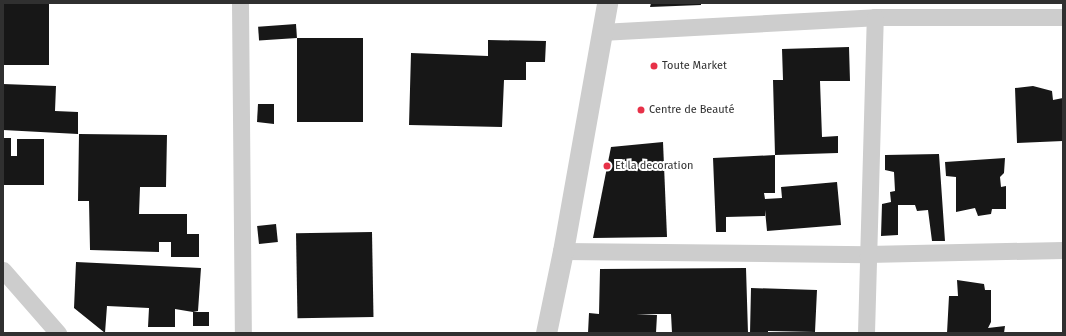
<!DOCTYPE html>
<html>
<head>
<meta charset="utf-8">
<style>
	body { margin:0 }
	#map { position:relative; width:1066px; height:336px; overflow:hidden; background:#fff; font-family:"Fira Sans",sans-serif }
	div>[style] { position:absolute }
	.building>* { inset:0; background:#171717; transform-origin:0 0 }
	.minor>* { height:17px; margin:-8.5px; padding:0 8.5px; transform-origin:8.5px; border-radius:8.5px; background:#cdcdcd }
	.tertiary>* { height:21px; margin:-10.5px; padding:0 10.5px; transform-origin:10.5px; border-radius:10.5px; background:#cdcdcd }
	.dots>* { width:11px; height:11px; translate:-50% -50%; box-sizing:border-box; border:2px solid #fff; border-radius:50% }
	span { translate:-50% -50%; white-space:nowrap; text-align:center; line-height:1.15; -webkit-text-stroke:4px #fff; paint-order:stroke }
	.poi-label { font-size:11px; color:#303030 }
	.left { translate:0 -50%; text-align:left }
	.frame { position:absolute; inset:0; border:4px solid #303030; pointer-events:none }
</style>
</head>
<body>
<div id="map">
	<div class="building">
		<div style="left:3px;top:3px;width:46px;height:62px"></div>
		<div style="clip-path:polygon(651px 3px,701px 3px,701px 5px,650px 7px)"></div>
		<div style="left:296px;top:24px;width:14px;height:38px;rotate:86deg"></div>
		<div style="left:297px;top:38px;width:66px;height:84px"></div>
		<div style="clip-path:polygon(488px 40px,546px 41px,545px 62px,526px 62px,526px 80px,504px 80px,502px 127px,409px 125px,411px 53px,488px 56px)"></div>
		<div style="clip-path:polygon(849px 47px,850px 81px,820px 81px,822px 137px,838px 136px,838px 153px,775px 155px,773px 80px,783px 80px,782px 49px)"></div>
		<div style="clip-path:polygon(3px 84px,56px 86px,55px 111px,78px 112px,78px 134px,3px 130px)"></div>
		<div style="clip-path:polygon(1033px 86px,1052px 91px,1053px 100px,1063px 98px,1063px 141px,1017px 143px,1015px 88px)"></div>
		<div style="clip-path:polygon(258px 104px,274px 104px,274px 124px,257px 122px)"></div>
		<div style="clip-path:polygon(79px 134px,167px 135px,166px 187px,140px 187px,139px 214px,187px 214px,187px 234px,199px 234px,199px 257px,171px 257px,171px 242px,159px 242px,159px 252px,90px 250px,89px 201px,78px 201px)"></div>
		<div style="clip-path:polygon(3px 138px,11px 138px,11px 156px,17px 156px,17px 139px,44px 139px,44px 185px,3px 185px)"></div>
		<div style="clip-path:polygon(663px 142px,667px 237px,593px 238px,611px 147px)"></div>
		<div style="clip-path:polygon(939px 154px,945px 241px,932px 241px,928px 210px,917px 211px,915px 205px,898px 205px,898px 235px,881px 236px,882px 204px,891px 202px,890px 192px,895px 191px,894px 172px,885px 170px,885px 155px)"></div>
		<div style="clip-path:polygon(775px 155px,775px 193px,764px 193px,765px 199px,782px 198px,781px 187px,837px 182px,841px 225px,767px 231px,765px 210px,765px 216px,726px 217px,726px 232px,716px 232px,713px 158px)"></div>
		<div style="clip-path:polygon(1005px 158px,1004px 173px,1000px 177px,1001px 187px,1006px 186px,1006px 209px,992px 209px,991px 214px,978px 216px,975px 208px,956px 212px,956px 177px,946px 176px,945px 162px)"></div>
		<div style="left:276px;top:224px;width:18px;height:19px;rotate:84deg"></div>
		<div style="left:372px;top:232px;width:85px;height:76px;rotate:89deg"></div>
		<div style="clip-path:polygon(76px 262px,201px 268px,198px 311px,193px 312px,209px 312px,209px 326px,193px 326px,193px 312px,175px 309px,175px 327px,148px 327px,149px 308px,107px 306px,105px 333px,74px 308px)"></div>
		<div style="clip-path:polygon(746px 268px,748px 333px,672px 333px,671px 314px,636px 314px,657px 315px,656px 333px,588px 333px,589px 313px,599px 314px,600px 269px)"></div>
		<div style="clip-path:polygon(957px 280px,984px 284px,985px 290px,991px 290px,991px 322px,988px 328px,1005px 326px,1004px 333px,947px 333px,949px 296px,958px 296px)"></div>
		<div style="clip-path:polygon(751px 288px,817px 290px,815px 332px,768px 331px,768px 333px,750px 333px)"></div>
	</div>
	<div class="minor">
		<div style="left:240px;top:3px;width:330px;rotate:89.5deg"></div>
		<div style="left:601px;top:32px;width:274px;rotate:-3.1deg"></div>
		<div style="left:875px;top:17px;width:188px"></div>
		<div style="left:563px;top:251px;width:304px;rotate:0.6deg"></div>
		<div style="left:867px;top:254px;width:196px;rotate:-1.2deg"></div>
		<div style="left:3px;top:270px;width:84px;rotate:48.9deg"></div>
		<div style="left:866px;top:333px;width:316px;rotate:-88.4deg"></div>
	</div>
	<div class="tertiary">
		<div style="left:546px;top:333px;width:84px;rotate:-78.3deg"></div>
		<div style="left:563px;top:251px;width:252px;rotate:-79.9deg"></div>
	</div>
	<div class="dots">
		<div style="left:654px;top:66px;background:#e73148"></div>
		<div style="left:641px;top:110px;background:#e73148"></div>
		<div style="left:607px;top:166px;background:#e73148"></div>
	</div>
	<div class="poi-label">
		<span class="left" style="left:662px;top:66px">Toute Market</span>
		<span class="left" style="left:649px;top:110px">Centre de Beauté</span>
		<span class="left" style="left:615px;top:166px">Et la decoration</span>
	</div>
	<div class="frame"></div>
</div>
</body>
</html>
